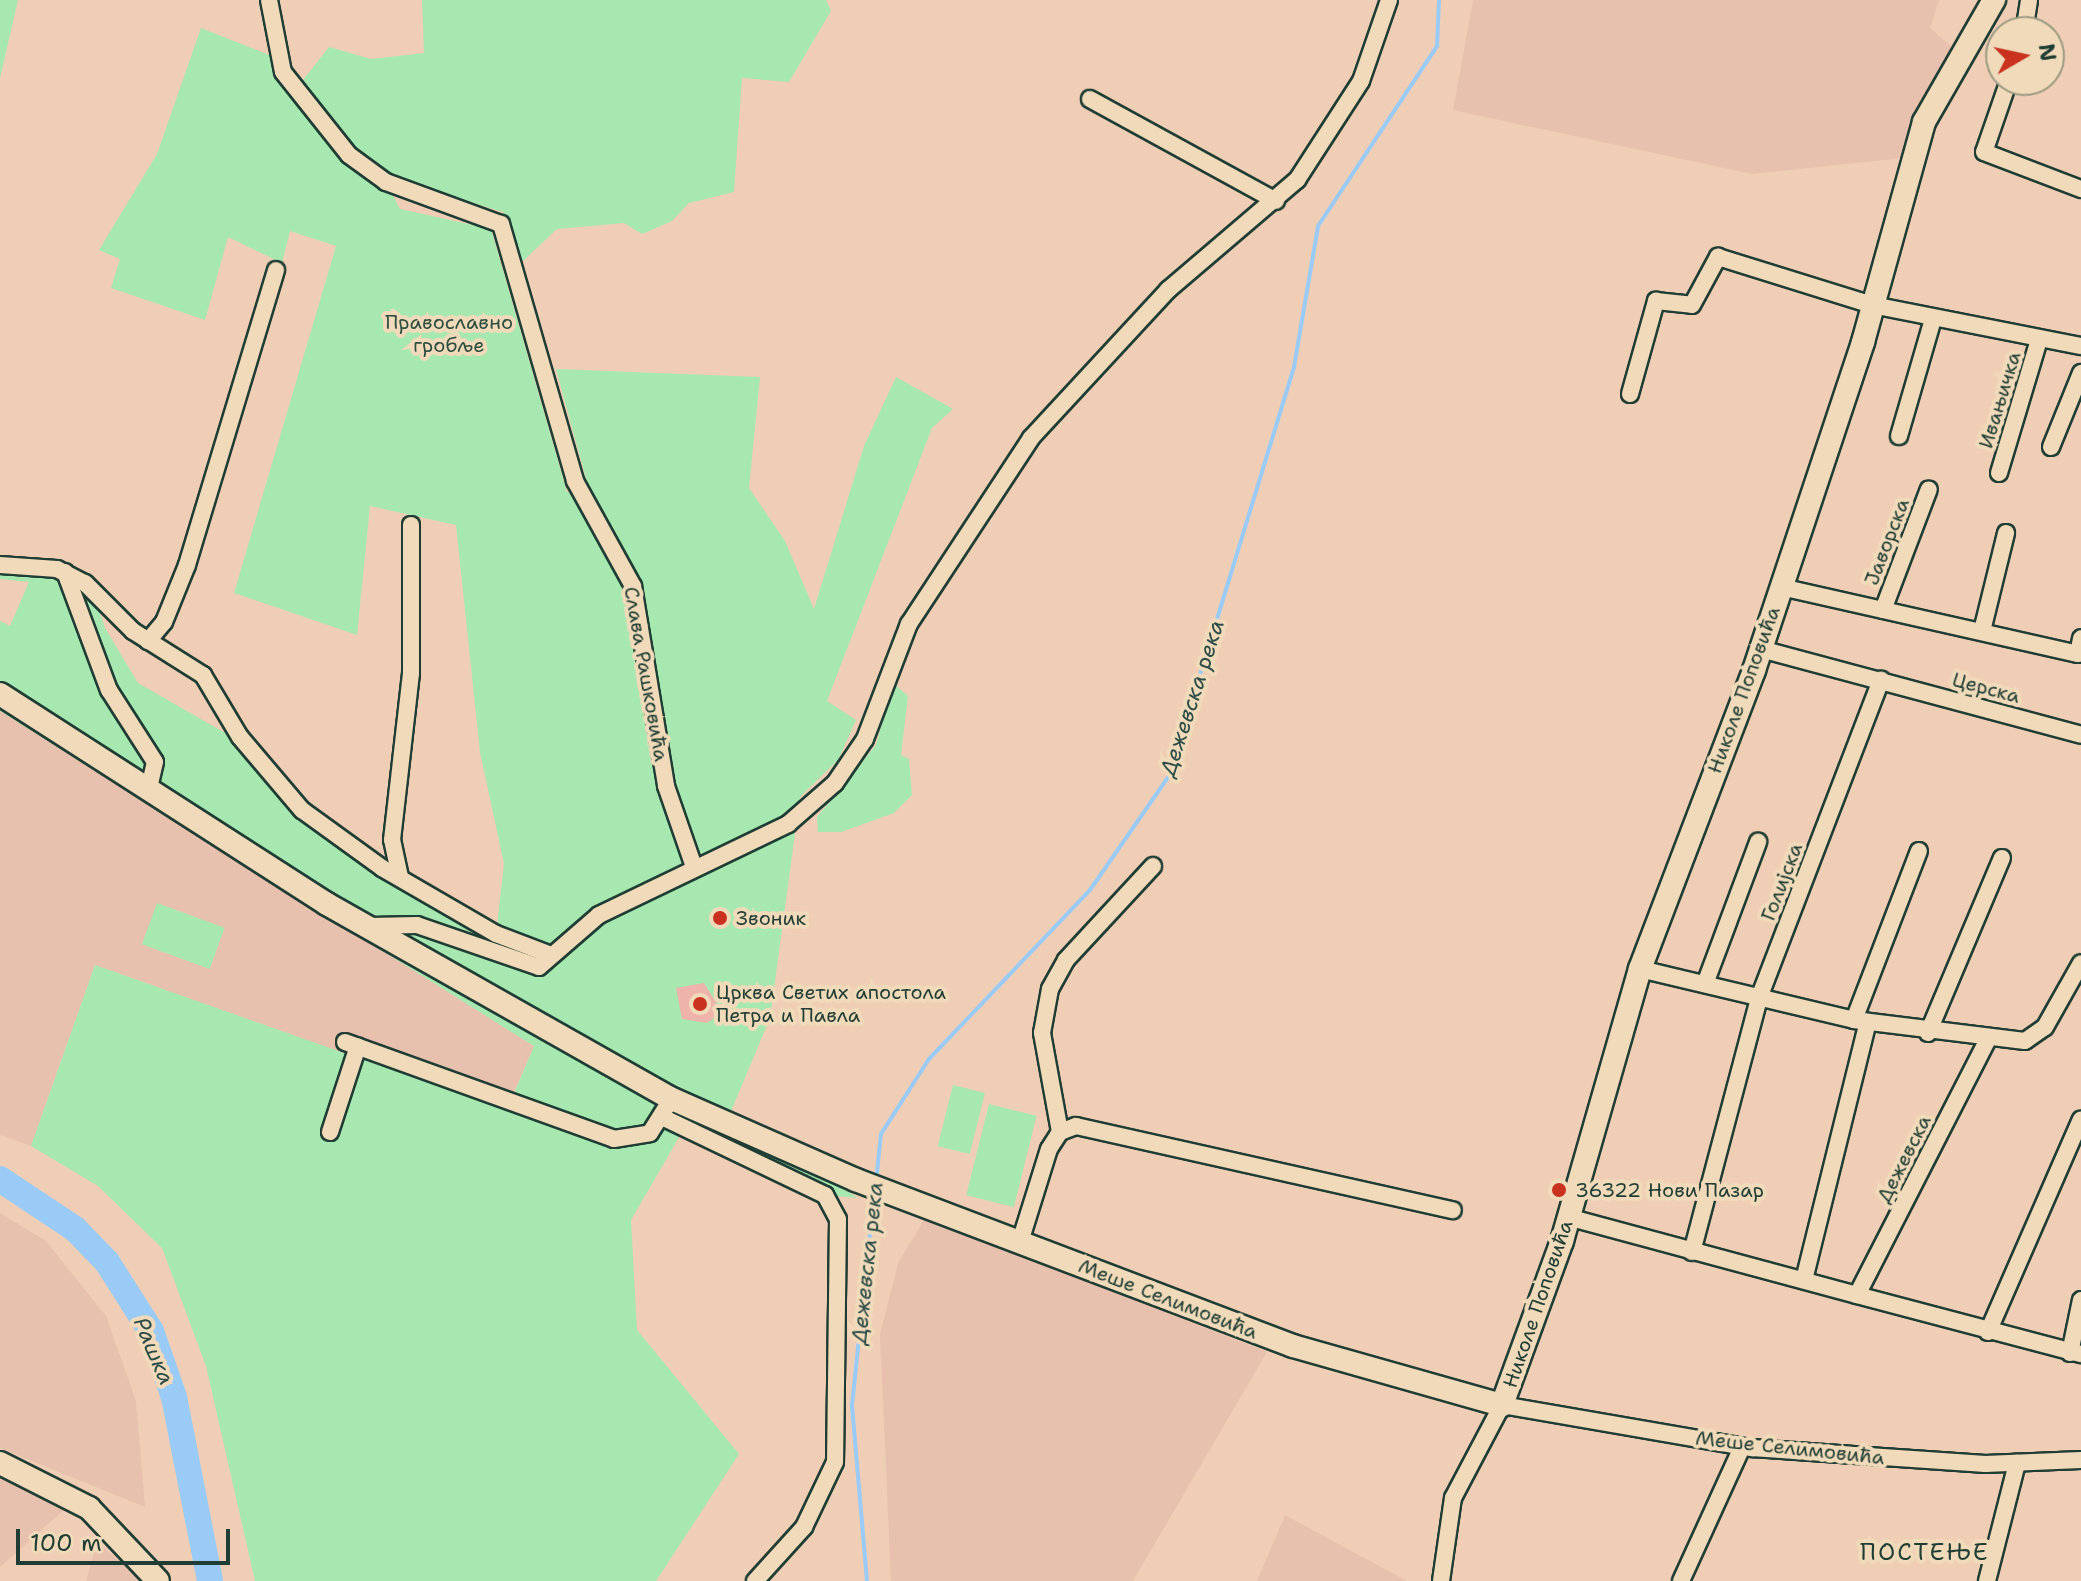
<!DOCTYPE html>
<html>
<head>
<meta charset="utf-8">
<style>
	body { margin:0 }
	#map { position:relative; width:2081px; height:1581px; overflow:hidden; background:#efceb5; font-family:"Shantell Sans",sans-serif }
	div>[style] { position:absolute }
	.built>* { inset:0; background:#e7c1ad }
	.green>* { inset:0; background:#a7e8b1; transform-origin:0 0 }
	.stream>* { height:4px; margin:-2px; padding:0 2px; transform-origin:2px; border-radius:2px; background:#9acbf6 }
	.river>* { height:26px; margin:-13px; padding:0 13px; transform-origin:13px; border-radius:13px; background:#9acbf6 }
	.building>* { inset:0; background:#eeb3ab }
	.roads { filter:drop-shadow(2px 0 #1f3d34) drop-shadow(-2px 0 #1f3d34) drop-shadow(0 2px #1f3d34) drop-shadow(0 -2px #1f3d34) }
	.street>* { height:16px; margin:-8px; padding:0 8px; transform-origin:8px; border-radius:8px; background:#f0dab9 }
	.secondary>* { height:22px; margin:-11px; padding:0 11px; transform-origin:11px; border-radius:11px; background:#f0dab9 }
	.dots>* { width:22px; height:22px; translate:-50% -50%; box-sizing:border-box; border:4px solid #f0dab9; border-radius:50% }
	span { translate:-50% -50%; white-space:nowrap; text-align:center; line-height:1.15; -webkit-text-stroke:8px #f0dab9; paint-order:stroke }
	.park-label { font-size:20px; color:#2d4e40 }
	.street-label { font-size:20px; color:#1f3d34 }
	.poi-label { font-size:20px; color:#1f3d34 }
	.left { translate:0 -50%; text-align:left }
	.water-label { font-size:22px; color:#2b4b47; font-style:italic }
	.quarter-label { font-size:24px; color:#1f3d34; letter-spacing:2px }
	.north { position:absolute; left:1985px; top:16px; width:80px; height:80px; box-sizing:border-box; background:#f0dab9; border:2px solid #9c9b84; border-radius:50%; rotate:81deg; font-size:22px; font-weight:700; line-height:32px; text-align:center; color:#1f3d34 }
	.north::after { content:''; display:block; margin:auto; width:28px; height:36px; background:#c8321e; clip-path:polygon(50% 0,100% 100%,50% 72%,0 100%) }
	.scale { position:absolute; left:16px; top:1529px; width:214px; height:36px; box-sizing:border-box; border:4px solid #1f3d34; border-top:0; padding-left:10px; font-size:24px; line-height:28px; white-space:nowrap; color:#1f3d34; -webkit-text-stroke:6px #f0dab9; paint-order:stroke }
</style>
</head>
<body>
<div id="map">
	<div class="built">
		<div style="clip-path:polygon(1473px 0,1939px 0,1930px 28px,1959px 53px,1912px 157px,1752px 174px,1453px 110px)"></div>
		<div style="clip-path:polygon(0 711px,534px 1046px,511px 1099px,349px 1038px,344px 1054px,95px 965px,31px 1146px,0 1135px)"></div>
		<div style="clip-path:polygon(0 1213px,46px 1241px,106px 1316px,136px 1401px,145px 1507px,0 1448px)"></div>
		<div style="clip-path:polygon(925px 1218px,1267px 1352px,1133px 1581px,891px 1581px,880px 1334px,898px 1263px)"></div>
		<div style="clip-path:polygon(0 1474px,66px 1508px,0 1567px)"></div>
		<div style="clip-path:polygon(1285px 1515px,1407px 1581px,1257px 1581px)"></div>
		<div style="clip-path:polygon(97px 1541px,135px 1576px,138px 1581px,86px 1581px)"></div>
	</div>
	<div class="green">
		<div style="clip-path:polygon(0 0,18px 0,0 78px)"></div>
		<div style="clip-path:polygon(422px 0,826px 0,831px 11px,789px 82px,742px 78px,734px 192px,689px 203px,672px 221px,642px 234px,624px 223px,557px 229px,521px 263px,503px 212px,389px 177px,356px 154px,299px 85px,329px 47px,371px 59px,424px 53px)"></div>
		<div style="clip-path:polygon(201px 28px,277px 58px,295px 90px,386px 182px,400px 209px,491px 229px,567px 492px,590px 493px,556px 369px,760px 377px,749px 488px,785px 541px,814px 609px,864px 446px,896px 377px,953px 409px,932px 428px,827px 701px,856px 720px,838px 760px,800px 797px,770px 1018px,729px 1116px,858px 1198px,825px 1195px,685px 1127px,631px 1220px,637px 1330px,739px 1454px,656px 1581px,255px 1581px,206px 1366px,162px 1248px,98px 1186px,31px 1146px,95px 965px,344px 1053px,350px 1037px,512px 1098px,534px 1046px,0 711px,0 621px,10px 626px,29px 582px,0 579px,0 555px,76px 569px,102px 586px,95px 598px,105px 628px,138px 683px,246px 745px,294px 803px,496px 933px,504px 864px,480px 752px,456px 525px,370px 506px,357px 635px,234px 593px,336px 246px,290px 231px,282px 263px,228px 237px,205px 320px,111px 288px,120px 259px,99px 250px,157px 154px)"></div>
		<div style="clip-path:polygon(893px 683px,908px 696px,901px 755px,909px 759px,912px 795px,894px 813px,841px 832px,818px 832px,817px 817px,876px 745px)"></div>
		<div style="left:157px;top:903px;width:72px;height:44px;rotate:20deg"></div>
		<div style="left:953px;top:1085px;width:33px;height:63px;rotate:14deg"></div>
		<div style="left:989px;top:1104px;width:49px;height:94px;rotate:14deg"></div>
	</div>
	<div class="stream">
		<div style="left:876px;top:1182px;width:48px;rotate:-84.1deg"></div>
		<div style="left:881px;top:1134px;width:89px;rotate:-57.4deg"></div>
		<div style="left:929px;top:1059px;width:233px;rotate:-46.4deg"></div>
		<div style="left:1090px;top:890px;width:139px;rotate:-55.3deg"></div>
		<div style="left:1169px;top:776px;width:428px;rotate:-73deg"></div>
		<div style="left:1294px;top:367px;width:143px;rotate:-80.3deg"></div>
		<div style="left:1318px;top:226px;width:216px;rotate:-56.5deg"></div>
		<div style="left:1437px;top:46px;width:46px;rotate:-87.5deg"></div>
		<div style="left:867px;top:1581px;width:177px;rotate:-94.9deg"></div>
		<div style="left:852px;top:1405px;width:212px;rotate:-84deg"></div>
	</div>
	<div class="river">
		<div style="left:0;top:1179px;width:90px;rotate:33.7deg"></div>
		<div style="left:75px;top:1229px;width:46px;rotate:45.9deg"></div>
		<div style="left:107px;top:1262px;width:82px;rotate:57.5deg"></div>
		<div style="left:151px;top:1331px;width:70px;rotate:70.8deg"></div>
		<div style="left:174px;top:1397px;width:187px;rotate:78.9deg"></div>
	</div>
	<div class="building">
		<div style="clip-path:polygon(704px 983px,722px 1012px,707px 1023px,682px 1019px,676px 988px)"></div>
	</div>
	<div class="roads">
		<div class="street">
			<div style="left:269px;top:0;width:73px;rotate:79deg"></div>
			<div style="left:283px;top:72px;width:106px;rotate:51.5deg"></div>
			<div style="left:349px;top:155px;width:46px;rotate:36.1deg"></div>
			<div style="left:386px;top:182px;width:122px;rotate:20.1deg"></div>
			<div style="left:501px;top:224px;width:267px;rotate:73.9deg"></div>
			<div style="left:575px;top:481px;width:120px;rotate:61.1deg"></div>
			<div style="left:633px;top:586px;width:203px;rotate:80.6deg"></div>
			<div style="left:666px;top:786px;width:86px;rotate:70.9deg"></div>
			<div style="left:2024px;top:32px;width:32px;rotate:-81deg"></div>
			<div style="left:2009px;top:80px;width:76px;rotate:109.1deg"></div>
			<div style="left:1984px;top:152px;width:104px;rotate:20.9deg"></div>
			<div style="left:1090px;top:99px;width:212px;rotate:28.7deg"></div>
			<div style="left:1630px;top:394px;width:97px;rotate:-74.4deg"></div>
			<div style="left:1656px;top:301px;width:36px;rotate:6deg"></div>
			<div style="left:1692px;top:305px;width:55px;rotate:-61.6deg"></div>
			<div style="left:1718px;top:257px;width:161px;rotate:17.3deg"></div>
			<div style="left:1872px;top:305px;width:213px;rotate:11.1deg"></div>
			<div style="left:1899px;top:436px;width:122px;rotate:-73.8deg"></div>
			<div style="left:2051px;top:447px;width:80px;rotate:-67.9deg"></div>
			<div style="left:1999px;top:473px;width:139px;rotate:-73.3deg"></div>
			<div style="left:0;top:565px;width:57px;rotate:4deg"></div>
			<div style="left:57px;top:569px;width:31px;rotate:27deg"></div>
			<div style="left:85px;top:583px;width:68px;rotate:45deg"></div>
			<div style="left:133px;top:631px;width:83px;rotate:32.2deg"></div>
			<div style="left:203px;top:675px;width:72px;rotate:59.2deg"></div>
			<div style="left:240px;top:737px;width:96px;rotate:49.7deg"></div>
			<div style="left:302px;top:810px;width:99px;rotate:35.9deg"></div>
			<div style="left:382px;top:868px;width:132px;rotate:30.1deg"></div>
			<div style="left:496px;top:934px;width:59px;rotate:20.9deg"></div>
			<div style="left:65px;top:572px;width:126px;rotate:69.6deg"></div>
			<div style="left:109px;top:690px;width:85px;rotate:57.4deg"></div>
			<div style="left:155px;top:762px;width:26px;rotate:103deg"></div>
			<div style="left:1781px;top:587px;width:304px;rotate:12.7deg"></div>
			<div style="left:2078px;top:654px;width:16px;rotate:-79deg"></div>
			<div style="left:1883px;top:610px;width:129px;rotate:-69.2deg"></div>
			<div style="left:1982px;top:631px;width:101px;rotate:-76.2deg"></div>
			<div style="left:148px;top:641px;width:25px;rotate:-50deg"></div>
			<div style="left:164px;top:622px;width:61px;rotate:-68deg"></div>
			<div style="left:187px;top:565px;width:308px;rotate:-73.2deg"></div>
			<div style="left:1761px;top:649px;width:331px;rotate:15deg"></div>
			<div style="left:400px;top:877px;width:38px;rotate:-102deg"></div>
			<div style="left:392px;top:840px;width:168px;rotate:-83.5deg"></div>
			<div style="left:411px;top:673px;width:148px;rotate:-90deg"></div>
			<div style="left:370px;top:926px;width:47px;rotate:-1.2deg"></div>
			<div style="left:417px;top:925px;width:129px;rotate:19deg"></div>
			<div style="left:539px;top:967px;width:79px;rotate:-40.9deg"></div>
			<div style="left:599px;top:915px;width:210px;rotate:-25.7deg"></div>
			<div style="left:788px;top:824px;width:62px;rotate:-41.1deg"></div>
			<div style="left:835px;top:783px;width:53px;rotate:-55.7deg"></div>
			<div style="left:865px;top:739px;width:123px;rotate:-69.1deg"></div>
			<div style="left:909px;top:624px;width:222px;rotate:-56.7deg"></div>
			<div style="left:1031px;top:438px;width:202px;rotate:-47.2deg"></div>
			<div style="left:1168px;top:290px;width:170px;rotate:-40.5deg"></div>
			<div style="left:1297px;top:180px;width:118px;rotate:-57.1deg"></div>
			<div style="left:1361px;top:81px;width:86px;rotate:-70.9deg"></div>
			<div style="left:1640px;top:969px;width:220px;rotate:13.4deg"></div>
			<div style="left:1854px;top:1020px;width:172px;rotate:7deg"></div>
			<div style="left:2025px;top:1041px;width:24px;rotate:-35deg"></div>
			<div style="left:2045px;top:1027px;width:73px;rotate:-60.6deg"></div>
			<div style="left:1705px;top:984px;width:152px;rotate:-69.5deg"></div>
			<div style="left:1854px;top:1020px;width:181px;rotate:-69deg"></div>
			<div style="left:1928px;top:1033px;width:190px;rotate:-67.1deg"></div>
			<div style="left:345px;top:1042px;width:286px;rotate:19.8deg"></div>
			<div style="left:614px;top:1139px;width:36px;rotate:-9deg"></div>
			<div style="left:650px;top:1133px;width:31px;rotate:-58deg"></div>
			<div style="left:662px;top:1117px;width:181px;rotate:25.6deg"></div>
			<div style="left:825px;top:1195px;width:27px;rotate:62deg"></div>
			<div style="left:838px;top:1219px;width:243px;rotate:90.7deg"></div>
			<div style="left:835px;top:1462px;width:72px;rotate:115.5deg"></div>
			<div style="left:804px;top:1527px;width:73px;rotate:132.2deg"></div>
			<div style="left:330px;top:1132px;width:90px;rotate:-72deg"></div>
			<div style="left:1060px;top:1132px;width:101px;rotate:-100.3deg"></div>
			<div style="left:1042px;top:1033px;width:45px;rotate:-79.7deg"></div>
			<div style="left:1050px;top:989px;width:33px;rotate:-61deg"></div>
			<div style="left:1066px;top:960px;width:128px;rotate:-47.2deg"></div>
			<div style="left:1568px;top:1217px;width:299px;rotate:15.1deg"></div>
			<div style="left:1857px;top:1295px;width:285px;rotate:-62.9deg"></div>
			<div style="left:1020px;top:1242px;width:97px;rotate:-72.7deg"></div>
			<div style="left:1049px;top:1149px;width:20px;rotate:-57deg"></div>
			<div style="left:1060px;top:1132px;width:17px;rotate:-21deg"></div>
			<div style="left:1076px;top:1126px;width:386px;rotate:12.6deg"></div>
			<div style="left:1692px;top:1252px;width:263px;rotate:-75.2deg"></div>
			<div style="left:1759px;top:998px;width:341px;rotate:-69deg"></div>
			<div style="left:1804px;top:1280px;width:266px;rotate:-76.1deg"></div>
			<div style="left:1857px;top:1295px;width:232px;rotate:14.8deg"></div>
			<div style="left:1988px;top:1332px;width:232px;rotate:-66.4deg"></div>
			<div style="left:2070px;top:1353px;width:54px;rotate:-78.3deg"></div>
			<div style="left:1441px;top:1581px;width:84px;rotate:-81.8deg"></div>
			<div style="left:1453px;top:1498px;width:105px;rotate:-62.2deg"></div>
			<div style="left:1502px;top:1405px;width:254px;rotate:9.8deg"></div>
			<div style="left:1752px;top:1448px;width:234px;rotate:3.9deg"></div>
			<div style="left:1985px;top:1464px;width:96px;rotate:-2.4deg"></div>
			<div style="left:1681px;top:1581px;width:147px;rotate:-65.5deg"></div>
			<div style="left:1987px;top:1581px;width:122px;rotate:-75.7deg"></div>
		</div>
		<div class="secondary">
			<div style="left:0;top:694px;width:389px;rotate:32.7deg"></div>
			<div style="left:327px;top:904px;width:394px;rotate:29.5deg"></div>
			<div style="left:670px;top:1098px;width:203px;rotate:23.8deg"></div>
			<div style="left:856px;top:1180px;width:467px;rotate:20.8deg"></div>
			<div style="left:1293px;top:1346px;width:217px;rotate:15.8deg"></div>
			<div style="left:1502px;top:1405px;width:175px;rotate:-69.9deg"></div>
			<div style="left:1562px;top:1241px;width:283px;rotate:-74deg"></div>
			<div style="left:1640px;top:969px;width:320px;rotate:-69.1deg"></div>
			<div style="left:1754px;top:670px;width:346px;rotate:-71.6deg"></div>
			<div style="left:1863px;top:342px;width:228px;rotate:-74.5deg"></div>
			<div style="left:1924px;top:122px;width:141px;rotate:-60.2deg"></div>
			<div style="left:0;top:1463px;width:100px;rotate:26.8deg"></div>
			<div style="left:89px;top:1508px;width:100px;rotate:46.6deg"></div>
		</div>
	</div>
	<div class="dots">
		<div style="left:720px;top:918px;background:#c8321e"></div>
		<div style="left:700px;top:1004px;background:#c8321e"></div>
		<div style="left:1559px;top:1190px;background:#c8321e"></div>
	</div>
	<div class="park-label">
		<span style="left:449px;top:334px">Православно<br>гробље</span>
	</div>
	<div class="street-label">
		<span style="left:2000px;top:400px;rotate:-73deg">Ивањичка</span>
		<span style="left:1887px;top:542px;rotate:-69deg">Јаворска</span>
		<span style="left:646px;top:674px;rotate:80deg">Слава Рашковића</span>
		<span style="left:1986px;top:688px;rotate:15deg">Церска</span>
		<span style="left:1744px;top:690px;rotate:-70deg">Николе Поповића</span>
		<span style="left:1782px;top:882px;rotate:-69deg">Голијска</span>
		<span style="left:1904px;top:1159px;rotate:-63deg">Дежевска</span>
		<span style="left:1168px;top:1299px;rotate:21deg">Меше Селимовића</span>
		<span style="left:1538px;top:1304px;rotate:-71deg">Николе Поповића</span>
		<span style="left:1790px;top:1448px;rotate:6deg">Меше Селимовића</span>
	</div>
	<div class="poi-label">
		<span class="left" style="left:736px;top:918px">Звоник</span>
		<span class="left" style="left:716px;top:1004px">Црква Светих апостола<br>Петра и Павла</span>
		<span class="left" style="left:1575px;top:1190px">36322 Нови Пазар</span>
	</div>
	<div class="water-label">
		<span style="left:1192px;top:698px;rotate:-72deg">Дежевска река</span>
		<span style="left:867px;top:1263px;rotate:-84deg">Дежевска река</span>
		<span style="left:154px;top:1351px;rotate:67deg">Рашка</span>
	</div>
	<div class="quarter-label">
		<span style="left:1925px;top:1553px">ПОСТЕЊЕ</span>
	</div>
	<div class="north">N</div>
	<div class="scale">100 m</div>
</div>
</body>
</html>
